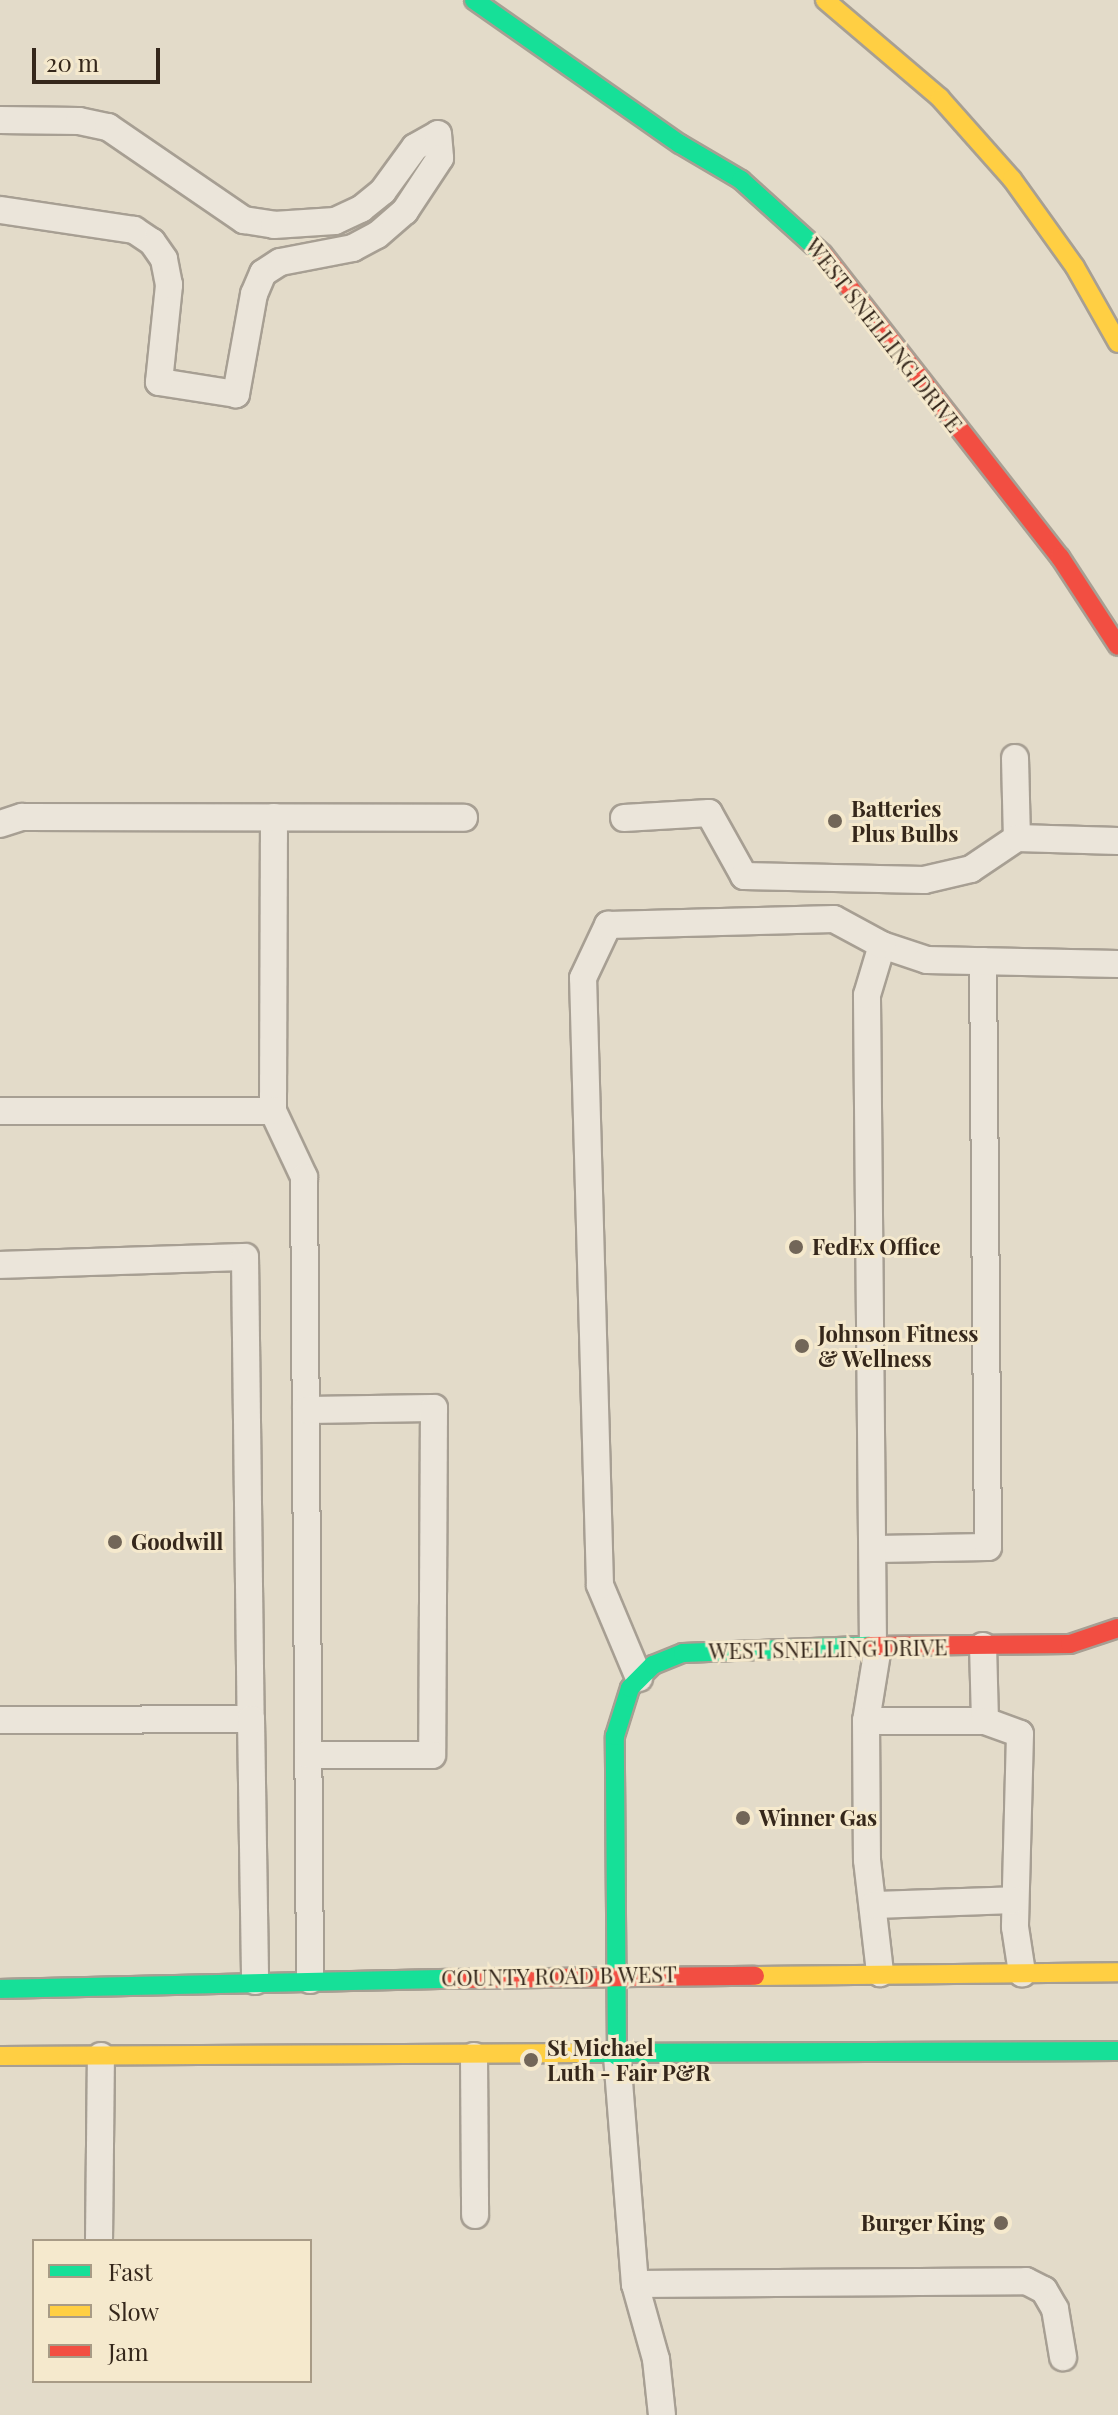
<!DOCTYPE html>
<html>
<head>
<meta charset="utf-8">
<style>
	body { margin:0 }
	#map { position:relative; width:1118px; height:2415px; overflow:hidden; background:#e3dbc9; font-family:"Playfair Display",serif }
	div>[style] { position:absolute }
	.roads { filter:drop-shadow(2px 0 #a79f93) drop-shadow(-2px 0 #a79f93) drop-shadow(0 2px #a79f93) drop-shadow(0 -2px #a79f93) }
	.lane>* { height:26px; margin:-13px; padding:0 13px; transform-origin:13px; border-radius:13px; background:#ebe5da }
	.fast>* { height:18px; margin:-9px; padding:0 9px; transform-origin:9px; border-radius:9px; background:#16e098 }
	.slow>* { height:18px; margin:-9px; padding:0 9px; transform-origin:9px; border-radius:9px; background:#ffcf43 }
	.jam>* { height:18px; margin:-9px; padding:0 9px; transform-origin:9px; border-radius:9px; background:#f24e42 }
	.dots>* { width:22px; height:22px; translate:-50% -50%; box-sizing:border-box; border:4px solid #f5e9cd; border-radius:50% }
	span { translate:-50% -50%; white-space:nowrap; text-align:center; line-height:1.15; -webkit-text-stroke:6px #f5e9cd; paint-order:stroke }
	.street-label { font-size:22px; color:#35271b }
	.poi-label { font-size:22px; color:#35271b; font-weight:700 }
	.left { translate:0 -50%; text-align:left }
	.right { translate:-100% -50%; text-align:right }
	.legend { position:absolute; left:32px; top:2239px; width:280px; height:144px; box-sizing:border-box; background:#f5e9cd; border:2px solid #a89b86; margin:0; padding:10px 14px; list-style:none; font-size:24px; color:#35271b }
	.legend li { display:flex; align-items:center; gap:16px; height:40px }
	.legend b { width:40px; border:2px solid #a89b86 }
	.scale { position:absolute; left:32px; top:48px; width:128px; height:36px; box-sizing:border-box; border:4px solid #35271b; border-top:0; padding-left:10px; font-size:24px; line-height:28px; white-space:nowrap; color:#35271b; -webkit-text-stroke:6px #f5e9cd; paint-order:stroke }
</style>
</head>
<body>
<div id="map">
	<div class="roads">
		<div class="lane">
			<div style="left:0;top:120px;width:79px;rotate:0.7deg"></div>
			<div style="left:79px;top:121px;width:30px;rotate:12deg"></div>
			<div style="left:108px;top:127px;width:165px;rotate:34.4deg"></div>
			<div style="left:244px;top:220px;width:30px;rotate:9deg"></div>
			<div style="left:274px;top:225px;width:61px;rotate:-3.8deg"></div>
			<div style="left:335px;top:221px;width:29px;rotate:-25deg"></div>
			<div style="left:361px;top:209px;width:28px;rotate:-39deg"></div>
			<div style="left:383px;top:191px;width:54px;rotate:-54deg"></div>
			<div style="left:415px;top:147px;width:26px;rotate:-29deg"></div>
			<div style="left:438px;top:134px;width:24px;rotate:85deg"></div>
			<div style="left:440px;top:158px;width:64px;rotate:123.4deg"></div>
			<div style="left:405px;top:211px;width:37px;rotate:139deg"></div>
			<div style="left:377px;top:235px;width:27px;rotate:152deg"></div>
			<div style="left:353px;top:248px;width:74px;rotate:169.1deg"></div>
			<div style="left:280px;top:262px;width:20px;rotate:147deg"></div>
			<div style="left:263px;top:273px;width:23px;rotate:113deg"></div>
			<div style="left:254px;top:294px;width:102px;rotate:100.2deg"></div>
			<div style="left:236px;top:394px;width:78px;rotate:-171.1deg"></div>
			<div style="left:159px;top:382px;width:98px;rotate:-84.1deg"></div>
			<div style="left:169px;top:285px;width:26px;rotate:-101deg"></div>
			<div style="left:164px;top:259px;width:21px;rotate:-125deg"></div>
			<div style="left:152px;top:242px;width:22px;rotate:-146deg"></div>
			<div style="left:134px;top:230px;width:135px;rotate:-171.5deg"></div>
			<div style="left:1015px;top:758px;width:80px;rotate:88.6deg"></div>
			<div style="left:274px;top:817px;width:294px;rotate:90.2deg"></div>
			<div style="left:273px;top:1111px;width:73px;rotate:64.8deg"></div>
			<div style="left:304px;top:1177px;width:803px;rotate:89.57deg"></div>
			<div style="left:624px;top:818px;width:85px;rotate:-3.4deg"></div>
			<div style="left:709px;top:813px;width:72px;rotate:60.9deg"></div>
			<div style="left:744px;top:876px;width:180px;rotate:1.3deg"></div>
			<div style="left:924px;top:880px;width:48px;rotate:-13.2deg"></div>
			<div style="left:971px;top:869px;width:55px;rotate:-34deg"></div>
			<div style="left:1017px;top:838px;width:101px;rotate:1.7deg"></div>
			<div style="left:0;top:824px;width:23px;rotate:-18deg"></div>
			<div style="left:22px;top:817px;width:442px;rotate:0.1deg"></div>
			<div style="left:0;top:1111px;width:273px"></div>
			<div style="left:0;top:1265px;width:245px;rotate:-1.9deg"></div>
			<div style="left:245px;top:1257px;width:462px;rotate:89.3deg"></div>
			<div style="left:306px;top:1410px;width:128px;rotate:-0.9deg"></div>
			<div style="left:434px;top:1408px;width:347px;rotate:90.3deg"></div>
			<div style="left:432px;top:1755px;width:124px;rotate:180deg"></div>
			<div style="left:876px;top:1549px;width:112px;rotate:-1deg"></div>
			<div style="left:988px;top:1547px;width:586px;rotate:-90.49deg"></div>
			<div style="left:873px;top:1647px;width:652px;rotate:-90.53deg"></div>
			<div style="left:867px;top:995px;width:52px;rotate:-73.3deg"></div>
			<div style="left:882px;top:945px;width:47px;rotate:18.4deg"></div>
			<div style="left:927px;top:960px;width:191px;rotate:1.2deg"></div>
			<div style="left:878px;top:1647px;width:75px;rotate:99.2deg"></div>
			<div style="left:866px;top:1721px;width:139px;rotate:89.6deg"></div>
			<div style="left:867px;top:1860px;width:114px;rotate:83.4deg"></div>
			<div style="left:639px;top:1678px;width:101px;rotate:-112.8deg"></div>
			<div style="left:600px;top:1585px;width:607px;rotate:-91.6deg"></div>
			<div style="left:583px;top:978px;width:59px;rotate:-64.7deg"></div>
			<div style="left:608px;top:925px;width:226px;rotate:-1.5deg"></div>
			<div style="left:834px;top:919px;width:55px;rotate:28.4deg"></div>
			<div style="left:0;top:1720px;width:251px;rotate:-0.2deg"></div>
			<div style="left:251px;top:1719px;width:262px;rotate:89.1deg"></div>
			<div style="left:866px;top:1721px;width:119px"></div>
			<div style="left:985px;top:1721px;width:75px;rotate:-91.5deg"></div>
			<div style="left:985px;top:1721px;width:37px;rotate:20deg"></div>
			<div style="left:1020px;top:1734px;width:193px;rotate:91.5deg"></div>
			<div style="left:1015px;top:1927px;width:47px;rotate:81.3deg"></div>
			<div style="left:874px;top:1905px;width:141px;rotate:-2deg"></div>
			<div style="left:474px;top:2056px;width:159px;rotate:89.6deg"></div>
			<div style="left:617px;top:2056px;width:229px;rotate:85.5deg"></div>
			<div style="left:635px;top:2284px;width:78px;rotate:74.4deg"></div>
			<div style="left:656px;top:2359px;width:56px;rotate:83.9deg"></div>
			<div style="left:99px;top:2241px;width:185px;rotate:-89.4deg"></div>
			<div style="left:635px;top:2284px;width:391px;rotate:-0.4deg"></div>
			<div style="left:1026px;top:2281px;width:20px;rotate:27deg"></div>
			<div style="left:1044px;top:2290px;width:22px;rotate:60deg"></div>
			<div style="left:1055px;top:2309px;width:49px;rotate:80.5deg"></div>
		</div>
		<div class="fast">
			<div style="left:474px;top:0;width:251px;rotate:35deg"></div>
			<div style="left:680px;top:144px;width:71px;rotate:30.5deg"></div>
			<div style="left:741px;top:180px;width:110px;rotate:42.1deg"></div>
			<div style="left:0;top:1989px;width:453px;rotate:-1.3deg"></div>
			<div style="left:585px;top:2053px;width:533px;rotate:-0.21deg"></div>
			<div style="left:617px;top:2056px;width:320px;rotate:-90.4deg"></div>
			<div style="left:615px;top:1736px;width:50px;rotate:-72.6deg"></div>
			<div style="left:630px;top:1688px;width:33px;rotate:-45deg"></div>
			<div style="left:653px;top:1665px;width:32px;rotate:-22deg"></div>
			<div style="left:683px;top:1653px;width:186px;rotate:-2.2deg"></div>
		</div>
		<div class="slow">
			<div style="left:825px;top:0;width:151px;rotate:40.4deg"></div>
			<div style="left:940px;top:98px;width:108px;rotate:48.4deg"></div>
			<div style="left:1012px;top:179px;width:108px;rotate:54.4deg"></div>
			<div style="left:1075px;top:267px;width:87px;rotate:60.5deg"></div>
			<div style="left:755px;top:1976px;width:363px;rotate:-0.6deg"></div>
			<div style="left:0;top:2056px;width:585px;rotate:-0.29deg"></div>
		</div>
		<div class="jam">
			<div style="left:823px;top:254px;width:385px;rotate:52deg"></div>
			<div style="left:1060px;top:557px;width:106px;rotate:56.9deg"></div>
			<div style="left:869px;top:1646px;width:201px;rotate:-0.6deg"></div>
			<div style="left:1070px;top:1644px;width:51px;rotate:-18.4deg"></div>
			<div style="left:453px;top:1979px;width:302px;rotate:-0.6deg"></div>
		</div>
	</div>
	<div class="dots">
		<div style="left:835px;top:821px;background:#726658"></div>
		<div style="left:796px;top:1247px;background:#726658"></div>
		<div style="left:802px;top:1346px;background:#726658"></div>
		<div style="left:115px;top:1542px;background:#726658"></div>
		<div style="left:743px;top:1818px;background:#726658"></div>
		<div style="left:531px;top:2060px;background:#726658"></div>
		<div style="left:1001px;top:2223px;background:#726658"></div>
	</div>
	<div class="street-label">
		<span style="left:884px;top:335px;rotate:52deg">WEST SNELLING DRIVE</span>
		<span style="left:828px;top:1649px;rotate:-1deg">WEST SNELLING DRIVE</span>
		<span style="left:559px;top:1976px;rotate:-1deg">COUNTY ROAD B WEST</span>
	</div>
	<div class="poi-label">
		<span class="left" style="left:851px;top:821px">Batteries<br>Plus Bulbs</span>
		<span class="left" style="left:812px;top:1247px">FedEx Office</span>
		<span class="left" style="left:818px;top:1346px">Johnson Fitness<br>&amp; Wellness</span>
		<span class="left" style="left:131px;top:1542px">Goodwill</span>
		<span class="left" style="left:759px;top:1818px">Winner Gas</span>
		<span class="left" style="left:547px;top:2060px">St Michael<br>Luth - Fair P&amp;R</span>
		<span class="right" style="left:985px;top:2223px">Burger King</span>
	</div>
	<ul class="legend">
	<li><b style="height:10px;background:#16e098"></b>Fast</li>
	<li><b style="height:10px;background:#ffcf43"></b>Slow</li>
	<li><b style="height:10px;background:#f24e42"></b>Jam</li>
	</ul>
	<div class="scale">20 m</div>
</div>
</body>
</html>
